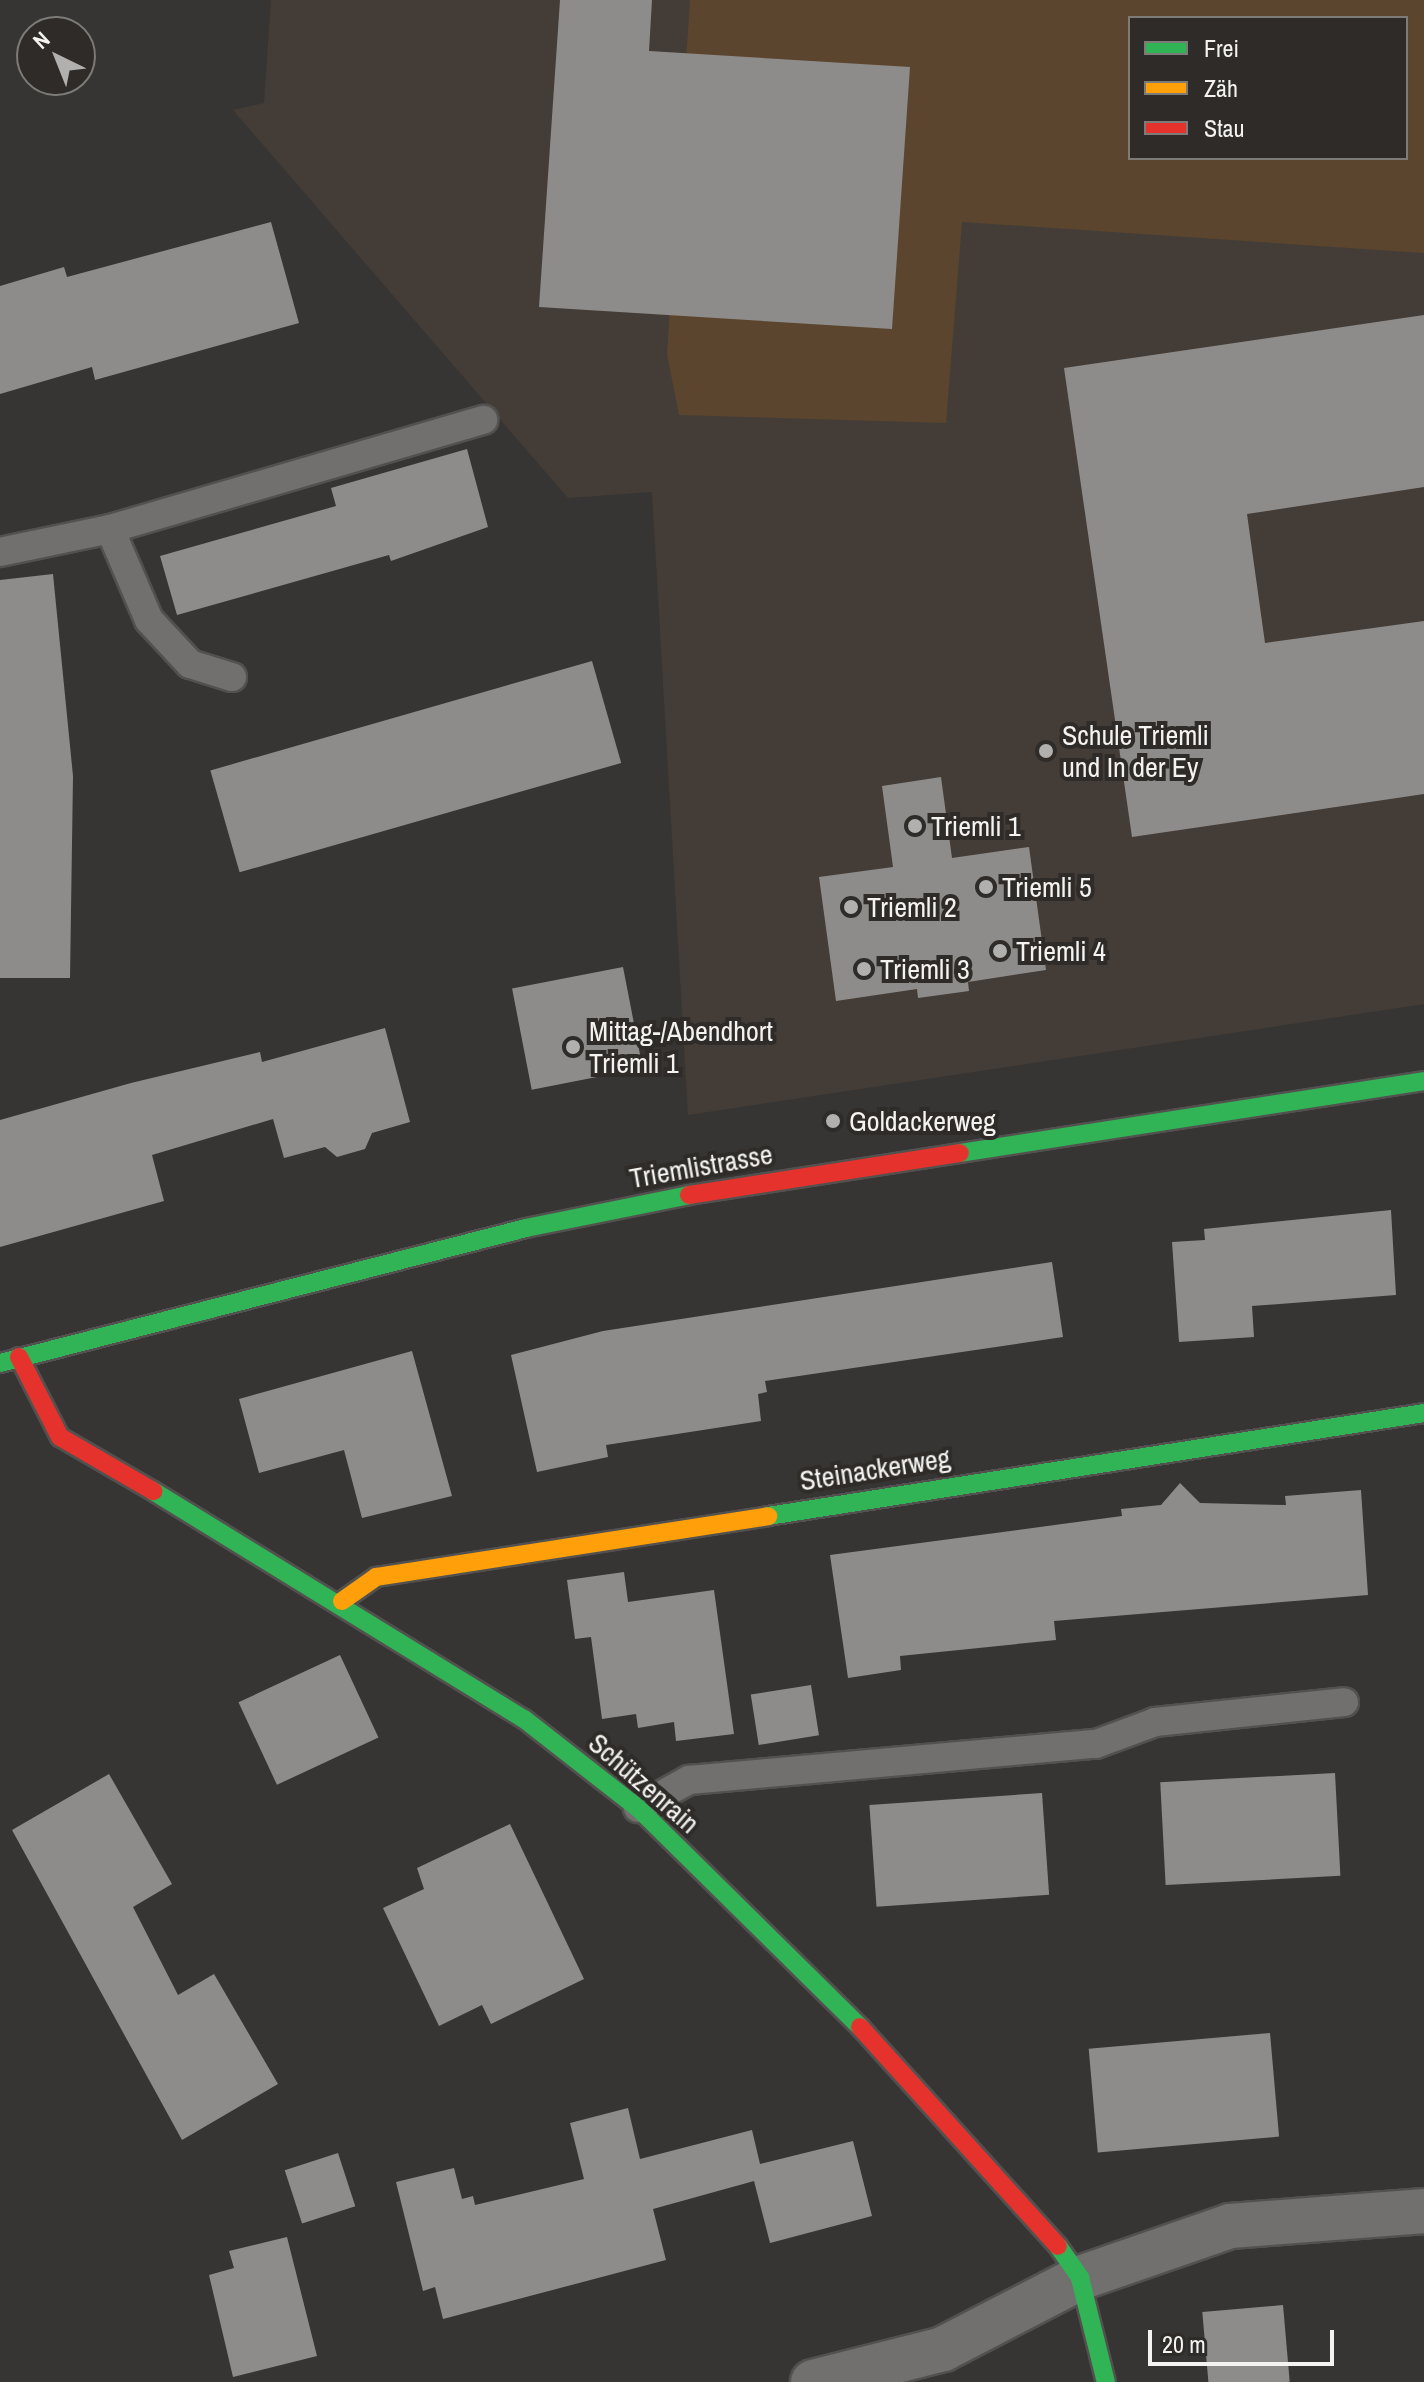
<!DOCTYPE html>
<html>
<head>
<meta charset="utf-8">
<style>
	body { margin:0 }
	#map { position:relative; width:1424px; height:2382px; overflow:hidden; background:#373533; font-family:"Archivo Narrow",sans-serif }
	div>[style] { position:absolute }
	.built>* { inset:0; background:#443d37 }
	.green>* { inset:0; background:#5b452e }
	.building>* { inset:0; background:#8e8c8b; transform-origin:0 0 }
	.roads { filter:drop-shadow(2px 0 #52514f) drop-shadow(-2px 0 #52514f) drop-shadow(0 2px #52514f) drop-shadow(0 -2px #52514f) }
	.lane>* { height:28px; margin:-14px; padding:0 14px; transform-origin:14px; border-radius:14px; background:#72706f }
	.street>* { height:44px; margin:-22px; padding:0 22px; transform-origin:22px; border-radius:22px; background:#72706f }
	.fast>* { height:18px; margin:-9px; padding:0 9px; transform-origin:9px; border-radius:9px; background:#30b455 }
	.slow>* { height:18px; margin:-9px; padding:0 9px; transform-origin:9px; border-radius:9px; background:#ff9f0a }
	.jam>* { height:18px; margin:-9px; padding:0 9px; transform-origin:9px; border-radius:9px; background:#e5322d }
	.dots>* { width:22px; height:22px; translate:-50% -50%; box-sizing:border-box; border:4px solid #2e2b28; border-radius:50% }
	span { translate:-50% -50%; white-space:nowrap; text-align:center; line-height:1.15; -webkit-text-stroke:8px #2e2b28; paint-order:stroke }
	.poi-label { font-size:28px; color:#f4f3f1 }
	.left { translate:0 -50%; text-align:left }
	.street-label { font-size:28px; color:#f4f3f1 }
	.legend { position:absolute; left:1128px; top:16px; width:280px; height:144px; box-sizing:border-box; background:#2e2b28; border:2px solid #7d7b78; margin:0; padding:10px 14px; list-style:none; font-size:24px; color:#f4f3f1 }
	.legend li { display:flex; align-items:center; gap:16px; height:40px }
	.legend b { width:40px; border:2px solid #7d7b78 }
	.north { position:absolute; left:16px; top:16px; width:80px; height:80px; box-sizing:border-box; background:#2e2b28; border:2px solid #7d7b78; border-radius:50%; rotate:317deg; font-size:22px; font-weight:700; line-height:32px; text-align:center; color:#f4f3f1 }
	.north::after { content:''; display:block; margin:auto; width:28px; height:36px; background:#b2b0ae; clip-path:polygon(50% 0,100% 100%,50% 72%,0 100%) }
	.scale { position:absolute; left:1148px; top:2330px; width:186px; height:36px; box-sizing:border-box; border:4px solid #f4f3f1; border-top:0; padding-left:10px; font-size:24px; line-height:28px; white-space:nowrap; color:#f4f3f1; -webkit-text-stroke:6px #2e2b28; paint-order:stroke }
</style>
</head>
<body>
<div id="map">
	<div class="built">
		<div style="clip-path:polygon(evenodd,271px 0,1424px 0,1424px 1004px,688px 1115px,652px 492px,568px 498px,233px 110px,264px 103px,271px 0,1130px 18px,1406px 18px,1406px 158px,1130px 158px,1130px 18px)"></div>
	</div>
	<div class="green">
		<div style="clip-path:polygon(evenodd,690px 0,1424px 0,1424px 253px,962px 222px,946px 423px,679px 415px,667px 354px,690px 0,1130px 18px,1406px 18px,1406px 158px,1130px 158px,1130px 18px)"></div>
	</div>
	<div class="building">
		<div style="clip-path:polygon(560px 0,652px 0,649px 51px,910px 67px,892px 329px,539px 307px)"></div>
		<div style="clip-path:polygon(271px 222px,299px 323px,95px 380px,92px 367px,0 394px,0 286px,64px 267px,67px 277px)"></div>
		<div style="clip-path:polygon(1424px 315px,1424px 487px,1247px 514px,1265px 643px,1424px 621px,1424px 794px,1132px 837px,1064px 368px)"></div>
		<div style="clip-path:polygon(467px 449px,488px 527px,391px 561px,389px 555px,177px 615px,160px 556px,336px 506px,331px 488px)"></div>
		<div style="clip-path:polygon(53px 574px,73px 776px,70px 978px,0 978px,0 580px)"></div>
		<div style="left:592px;top:661px;width:106px;height:397px;rotate:74deg"></div>
		<div style="clip-path:polygon(941px 777px,952px 858px,1029px 847px,1046px 970px,968px 982px,969px 991px,918px 998px,917px 989px,836px 1001px,819px 877px,893px 867px,882px 786px)"></div>
		<div style="left:623px;top:967px;width:103px;height:113px;rotate:79deg"></div>
		<div style="clip-path:polygon(385px 1028px,410px 1122px,372px 1133px,365px 1149px,337px 1157px,325px 1147px,284px 1158px,273px 1119px,152px 1155px,164px 1201px,0 1247px,0 1120px,131px 1083px,260px 1052px,262px 1062px)"></div>
		<div style="clip-path:polygon(1391px 1210px,1396px 1295px,1252px 1306px,1254px 1337px,1179px 1342px,1172px 1242px,1205px 1240px,1204px 1229px)"></div>
		<div style="clip-path:polygon(1052px 1262px,1063px 1337px,765px 1381px,767px 1392px,758px 1394px,761px 1421px,606px 1445px,608px 1457px,537px 1472px,511px 1355px,603px 1331px)"></div>
		<div style="clip-path:polygon(412px 1351px,452px 1496px,362px 1518px,344px 1450px,259px 1473px,239px 1399px)"></div>
		<div style="clip-path:polygon(1180px 1483px,1200px 1503px,1286px 1505px,1285px 1496px,1361px 1490px,1368px 1595px,1054px 1621px,1056px 1640px,900px 1656px,901px 1670px,848px 1678px,830px 1555px,1122px 1516px,1121px 1509px,1161px 1505px)"></div>
		<div style="clip-path:polygon(624px 1572px,628px 1602px,714px 1590px,734px 1734px,676px 1741px,674px 1722px,638px 1728px,636px 1714px,602px 1719px,591px 1637px,575px 1639px,567px 1580px)"></div>
		<div style="left:340px;top:1655px;width:91px;height:112px;rotate:65deg"></div>
		<div style="left:811px;top:1685px;width:51px;height:61px;rotate:81deg"></div>
		<div style="left:1335px;top:1773px;width:103px;height:175px;rotate:87deg"></div>
		<div style="clip-path:polygon(109px 1774px,172px 1884px,133px 1907px,178px 1995px,214px 1974px,278px 2084px,182px 2140px,12px 1830px)"></div>
		<div style="left:1042px;top:1793px;width:102px;height:173px;rotate:86deg"></div>
		<div style="clip-path:polygon(510px 1824px,584px 1979px,491px 2024px,482px 2005px,439px 2026px,383px 1908px,424px 1889px,417px 1868px)"></div>
		<div style="left:1270px;top:2033px;width:104px;height:182px;rotate:85deg"></div>
		<div style="clip-path:polygon(628px 2108px,640px 2159px,752px 2130px,760px 2164px,853px 2141px,872px 2216px,770px 2243px,754px 2181px,653px 2209px,666px 2260px,443px 2319px,435px 2287px,423px 2291px,396px 2182px,454px 2168px,462px 2199px,473px 2196px,475px 2205px,584px 2179px,570px 2123px)"></div>
		<div style="left:338px;top:2153px;width:56px;height:56px;rotate:72deg"></div>
		<div style="clip-path:polygon(287px 2237px,317px 2356px,233px 2377px,209px 2275px,234px 2268px,229px 2251px)"></div>
		<div style="left:1283px;top:2305px;width:77px;height:81px;rotate:85deg"></div>
	</div>
	<div class="roads">
		<div class="lane">
			<div style="left:110px;top:529px;width:99px;rotate:66.8deg"></div>
			<div style="left:149px;top:620px;width:60px;rotate:47deg"></div>
			<div style="left:190px;top:664px;width:44px;rotate:17.2deg"></div>
			<div style="left:0;top:552px;width:112px;rotate:-11.8deg"></div>
			<div style="left:110px;top:529px;width:389px;rotate:-16.3deg"></div>
			<div style="left:638px;top:1808px;width:58px;rotate:-28.8deg"></div>
			<div style="left:689px;top:1780px;width:409px;rotate:-5.1deg"></div>
			<div style="left:1096px;top:1744px;width:63px;rotate:-20.4deg"></div>
			<div style="left:1155px;top:1722px;width:190px;rotate:-6deg"></div>
		</div>
		<div class="street">
			<div style="left:813px;top:2382px;width:134px;rotate:-14.2deg"></div>
			<div style="left:943px;top:2349px;width:154px;rotate:-27.4deg"></div>
			<div style="left:1080px;top:2278px;width:159px;rotate:-19.1deg"></div>
			<div style="left:1230px;top:2226px;width:195px;rotate:-4.4deg"></div>
		</div>
		<div class="fast">
			<div style="left:960px;top:1153px;width:470px;rotate:-8.8deg"></div>
			<div style="left:0;top:1363px;width:543px;rotate:-14.39deg"></div>
			<div style="left:526px;top:1228px;width:166px;rotate:-11.4deg"></div>
			<div style="left:153px;top:1491px;width:435px;rotate:31.6deg"></div>
			<div style="left:524px;top:1719px;width:145px;rotate:38deg"></div>
			<div style="left:638px;top:1808px;width:312px;rotate:44.6deg"></div>
			<div style="left:768px;top:1516px;width:664px;rotate:-8.92deg"></div>
			<div style="left:1058px;top:2246px;width:39px;rotate:55deg"></div>
			<div style="left:1080px;top:2278px;width:107px;rotate:76deg"></div>
		</div>
		<div class="slow">
			<div style="left:342px;top:1601px;width:42px;rotate:-35.2deg"></div>
			<div style="left:376px;top:1577px;width:397px;rotate:-8.8deg"></div>
		</div>
		<div class="jam">
			<div style="left:689px;top:1195px;width:274px;rotate:-8.8deg"></div>
			<div style="left:19px;top:1357px;width:90px;rotate:62.9deg"></div>
			<div style="left:60px;top:1437px;width:108px;rotate:30.1deg"></div>
			<div style="left:860px;top:2027px;width:295px;rotate:47.9deg"></div>
		</div>
	</div>
	<div class="dots">
		<div style="left:1046px;top:751px;background:#b2b0ae"></div>
		<div style="left:915px;top:826px;background:#b2b0ae"></div>
		<div style="left:986px;top:887px;background:#b2b0ae"></div>
		<div style="left:851px;top:907px;background:#b2b0ae"></div>
		<div style="left:1000px;top:951px;background:#b2b0ae"></div>
		<div style="left:864px;top:969px;background:#b2b0ae"></div>
		<div style="left:573px;top:1047px;background:#b2b0ae"></div>
		<div style="left:833px;top:1121px;background:#b2b0ae"></div>
	</div>
	<div class="poi-label">
		<span class="left" style="left:1062px;top:751px">Schule Triemli<br>und In der Ey</span>
		<span class="left" style="left:931px;top:826px">Triemli 1</span>
		<span class="left" style="left:1002px;top:887px">Triemli 5</span>
		<span class="left" style="left:867px;top:907px">Triemli 2</span>
		<span class="left" style="left:1016px;top:951px">Triemli 4</span>
		<span class="left" style="left:880px;top:969px">Triemli 3</span>
		<span class="left" style="left:589px;top:1047px">Mittag-/Abendhort<br>Triemli 1</span>
		<span class="left" style="left:849px;top:1121px">Goldackerweg</span>
	</div>
	<div class="street-label">
		<span style="left:701px;top:1166px;rotate:-10deg">Triemlistrasse</span>
		<span style="left:875px;top:1469px;rotate:-9deg">Steinackerweg</span>
		<span style="left:644px;top:1783px;rotate:41deg">Schützenrain</span>
	</div>
	<ul class="legend">
	<li><b style="height:10px;background:#30b455"></b>Frei</li>
	<li><b style="height:10px;background:#ff9f0a"></b>Zäh</li>
	<li><b style="height:10px;background:#e5322d"></b>Stau</li>
	</ul>
	<div class="north">N</div>
	<div class="scale">20 m</div>
</div>
</body>
</html>
